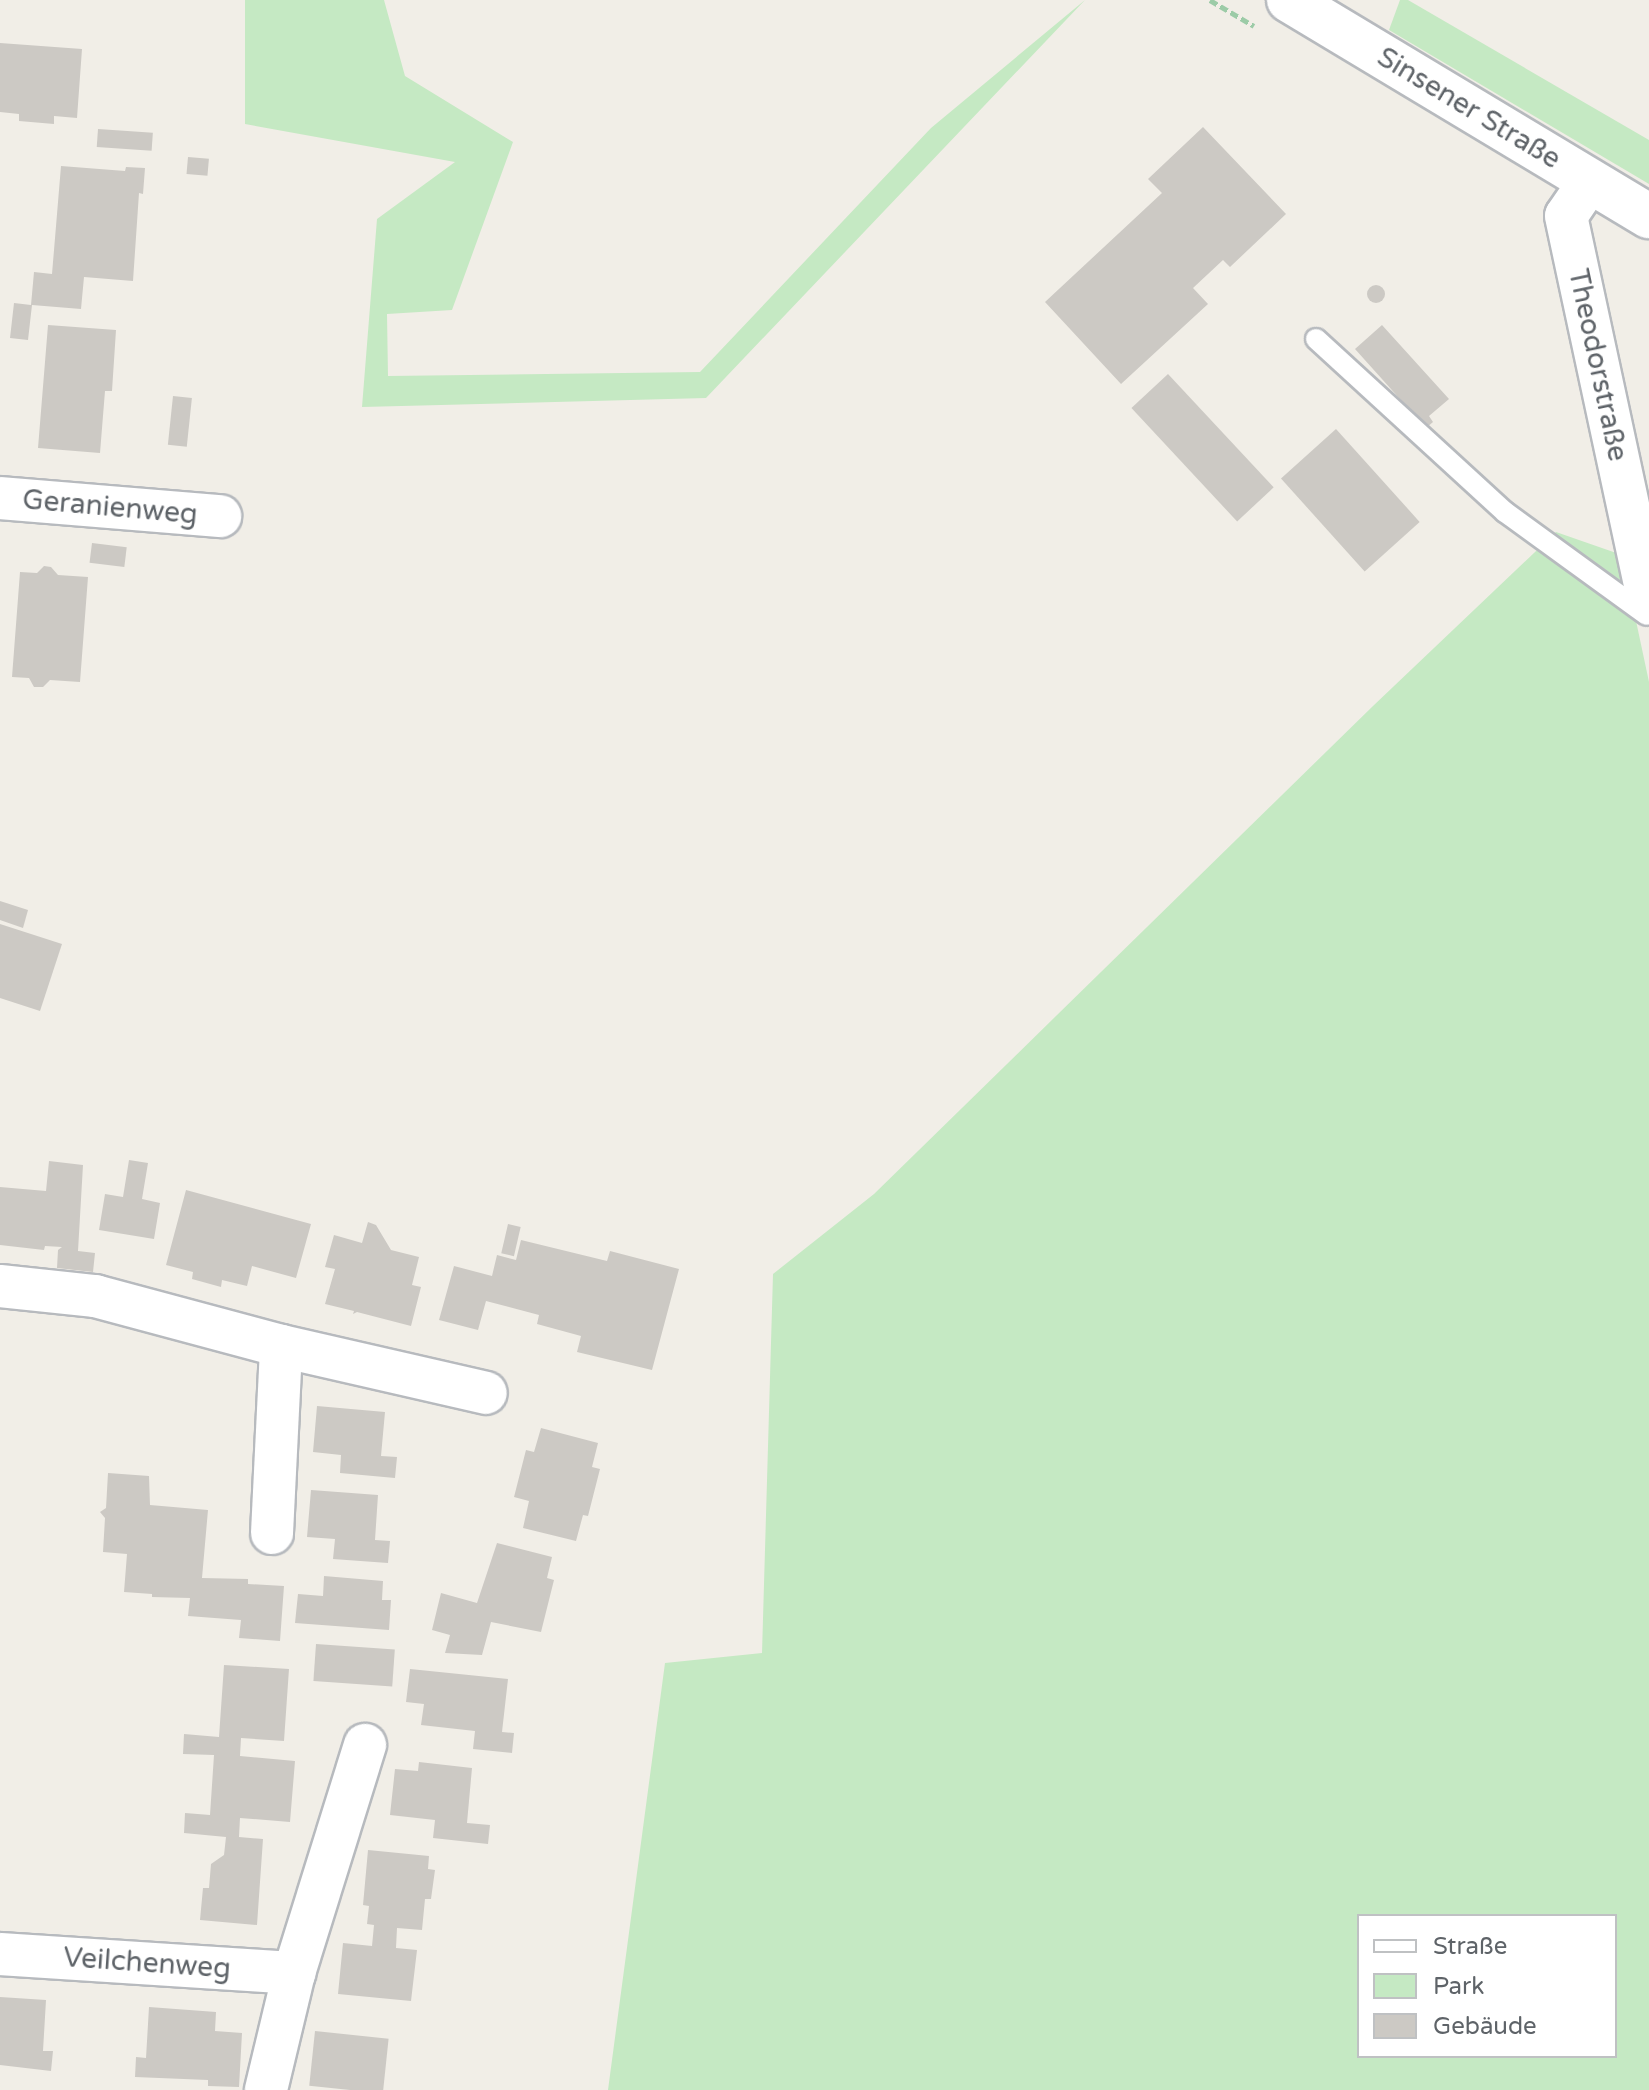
<!DOCTYPE html>
<html>
<head>
<meta charset="utf-8">
<style>
	body { margin:0 }
	#map { position:relative; width:1649px; height:2090px; overflow:hidden; background:#f1eee7; font-family:"Varela Round",sans-serif }
	div>[style] { position:absolute }
	.green>* { inset:0; background:#c5e9c3 }
	.building>* { inset:0; background:#ccc9c4; transform-origin:0 0 }
	.round { border-radius:50% }
	.path>* { height:5px; margin-top:-2.5px; transform-origin:0; background:repeating-linear-gradient(90deg,#9ccba7 0 8px,transparent 0 12px) }
	.roads { filter:drop-shadow(2px 0 #b7babe) drop-shadow(-2px 0 #b7babe) drop-shadow(0 2px #b7babe) drop-shadow(0 -2px #b7babe) }
	.service>* { height:20px; margin:-10px; padding:0 10px; transform-origin:10px; border-radius:10px; background:#fff }
	.minor>* { height:42px; margin:-21px; padding:0 21px; transform-origin:21px; border-radius:21px; background:#fff }
	.secondary>* { height:44px; margin:-22px; padding:0 22px; transform-origin:22px; border-radius:22px; background:#fff }
	span { translate:-50% -50%; white-space:nowrap; text-align:center; line-height:1.15; -webkit-text-stroke:6px #fff; paint-order:stroke }
	.street-label { font-size:28px; color:#5e6368 }
	.legend { position:absolute; left:1357px; top:1914px; width:260px; height:144px; box-sizing:border-box; background:#fff; border:2px solid #bfc1c3; margin:0; padding:10px 14px; list-style:none; font-size:24px; color:#5e6368 }
	.legend li { display:flex; align-items:center; gap:16px; height:40px }
	.legend b { width:40px; border:2px solid #bfc1c3 }
</style>
</head>
<body>
<div id="map">
	<div class="green">
		<div style="clip-path:polygon(245px 0,384px 0,405px 76px,513px 142px,452px 310px,387px 314px,388px 376px,700px 372px,931px 128px,1085px 0,706px 398px,362px 407px,377px 219px,455px 162px,245px 124px)"></div>
		<div style="clip-path:polygon(1400px 0,1408px 0,1649px 140px,1649px 184px,1389px 30px)"></div>
		<div style="clip-path:polygon(evenodd,1556px 532px,1622px 555px,1649px 682px,1649px 2090px,608px 2090px,665px 1663px,762px 1653px,773px 1274px,874px 1194px,1373px 706px,1556px 532px,1359px 1916px,1615px 1916px,1615px 2056px,1359px 2056px,1359px 1916px)"></div>
	</div>
	<div class="building">
		<div style="clip-path:polygon(0 43px,82px 49px,77px 118px,54px 116px,54px 124px,19px 121px,19px 114px,0 112px)"></div>
		<div style="clip-path:polygon(1203px 127px,1286px 214px,1230px 267px,1223px 260px,1193px 288px,1208px 304px,1121px 384px,1045px 302px,1162px 193px,1148px 179px)"></div>
		<div style="left:98px;top:129px;width:55px;height:18px;rotate:4deg"></div>
		<div style="left:188px;top:157px;width:21px;height:17px;rotate:5deg"></div>
		<div style="clip-path:polygon(61px 166px,125px 171px,126px 167px,145px 168px,143px 194px,139px 193px,133px 281px,84px 277px,81px 309px,32px 305px,28px 340px,10px 338px,14px 303px,31px 305px,34px 272px,52px 274px)"></div>
		<div class="round" style="left:1367px;top:285px;width:18px;height:18px"></div>
		<div style="clip-path:polygon(48px 325px,116px 330px,112px 391px,105px 391px,100px 453px,38px 448px)"></div>
		<div style="clip-path:polygon(1382px 325px,1449px 399px,1429px 416px,1433px 422px,1426px 428px,1355px 349px)"></div>
		<div style="left:1168px;top:374px;width:155px;height:50px;rotate:47deg"></div>
		<div style="left:173px;top:396px;width:19px;height:49px;rotate:6deg"></div>
		<div style="left:1336px;top:429px;width:125px;height:74px;rotate:48deg"></div>
		<div style="left:92px;top:543px;width:35px;height:20px;rotate:7deg"></div>
		<div style="clip-path:polygon(44px 566px,51px 567px,58px 575px,88px 577px,80px 682px,50px 680px,43px 687px,34px 687px,29px 678px,12px 677px,20px 572px,37px 573px)"></div>
		<div style="clip-path:polygon(0 901px,28px 910px,23px 928px,0 920px)"></div>
		<div style="clip-path:polygon(0 924px,62px 944px,40px 1011px,0 998px)"></div>
		<div style="clip-path:polygon(129px 1160px,148px 1163px,142px 1199px,160px 1203px,154px 1239px,99px 1230px,105px 1194px,123px 1197px)"></div>
		<div style="clip-path:polygon(49px 1161px,83px 1165px,78px 1251px,95px 1253px,93px 1272px,57px 1268px,58px 1250px,62px 1247px,45px 1246px,44px 1250px,0 1245px,0 1187px,46px 1191px)"></div>
		<div style="clip-path:polygon(186px 1190px,311px 1224px,296px 1278px,252px 1266px,247px 1286px,222px 1280px,221px 1287px,192px 1279px,193px 1272px,166px 1265px)"></div>
		<div style="clip-path:polygon(368px 1222px,376px 1225px,391px 1250px,419px 1257px,412px 1285px,421px 1287px,411px 1326px,357px 1312px,353px 1314px,354px 1311px,325px 1304px,335px 1269px,325px 1267px,334px 1235px,362px 1243px)"></div>
		<div style="left:508px;top:1224px;width:13px;height:30px;rotate:13deg"></div>
		<div style="clip-path:polygon(521px 1240px,607px 1261px,610px 1251px,679px 1269px,652px 1370px,577px 1352px,581px 1336px,537px 1324px,539px 1315px,486px 1301px,478px 1330px,439px 1320px,454px 1266px,492px 1276px,497px 1255px,516px 1260px)"></div>
		<div style="clip-path:polygon(317px 1406px,385px 1412px,381px 1456px,397px 1457px,395px 1478px,340px 1473px,341px 1455px,313px 1452px)"></div>
		<div style="clip-path:polygon(541px 1428px,598px 1443px,592px 1467px,600px 1469px,588px 1516px,583px 1515px,576px 1541px,523px 1528px,529px 1501px,514px 1497px,526px 1450px,534px 1452px)"></div>
		<div style="clip-path:polygon(108px 1473px,149px 1476px,150px 1505px,208px 1510px,202px 1578px,248px 1579px,248px 1584px,284px 1586px,280px 1641px,239px 1638px,241px 1620px,188px 1616px,190px 1598px,152px 1597px,152px 1594px,124px 1592px,127px 1554px,103px 1552px,105px 1518px,100px 1512px,106px 1508px)"></div>
		<div style="clip-path:polygon(311px 1490px,378px 1495px,375px 1540px,390px 1541px,388px 1563px,333px 1559px,335px 1539px,307px 1537px)"></div>
		<div style="clip-path:polygon(497px 1543px,552px 1557px,547px 1578px,554px 1580px,541px 1632px,491px 1622px,482px 1655px,445px 1653px,450px 1635px,432px 1630px,441px 1593px,477px 1603px)"></div>
		<div style="clip-path:polygon(324px 1576px,383px 1581px,382px 1600px,391px 1600px,389px 1630px,295px 1623px,298px 1594px,323px 1596px)"></div>
		<div style="left:316px;top:1644px;width:79px;height:37px;rotate:4deg"></div>
		<div style="clip-path:polygon(224px 1665px,289px 1669px,284px 1741px,241px 1738px,240px 1756px,295px 1761px,290px 1822px,240px 1818px,239px 1837px,263px 1839px,257px 1925px,200px 1920px,203px 1888px,209px 1888px,211px 1864px,224px 1855px,226px 1837px,184px 1833px,185px 1813px,210px 1815px,214px 1755px,183px 1754px,184px 1734px,219px 1737px)"></div>
		<div style="clip-path:polygon(410px 1669px,508px 1679px,502px 1732px,514px 1733px,512px 1753px,473px 1749px,475px 1731px,421px 1725px,424px 1704px,406px 1702px)"></div>
		<div style="clip-path:polygon(419px 1762px,472px 1768px,467px 1823px,490px 1825px,488px 1844px,433px 1838px,435px 1820px,390px 1815px,395px 1769px,418px 1771px)"></div>
		<div style="clip-path:polygon(368px 1850px,429px 1856px,428px 1869px,435px 1870px,431px 1899px,425px 1899px,422px 1930px,397px 1928px,396px 1948px,417px 1950px,411px 2001px,338px 1994px,343px 1943px,372px 1946px,374px 1925px,367px 1924px,369px 1906px,363px 1905px)"></div>
		<div style="clip-path:polygon(0 1997px,46px 2000px,43px 2051px,53px 2051px,51px 2071px,0 2065px)"></div>
		<div style="clip-path:polygon(149px 2007px,216px 2012px,215px 2031px,242px 2033px,239px 2087px,208px 2086px,208px 2080px,135px 2077px,136px 2057px,146px 2058px)"></div>
		<div style="left:315px;top:2031px;width:74px;height:55px;rotate:6deg"></div>
	</div>
	<div class="path">
		<div style="left:1210px;top:0;width:51px;rotate:30.6deg"></div>
	</div>
	<div class="roads">
		<div class="service">
			<div style="left:1316px;top:339px;width:256px;rotate:42.5deg"></div>
			<div style="left:1505px;top:512px;width:175px;rotate:36deg"></div>
		</div>
		<div class="minor">
			<div style="left:1590px;top:181px;width:42px;rotate:124.4deg"></div>
			<div style="left:1566px;top:216px;width:395px;rotate:77.9deg"></div>
			<div style="left:0;top:498px;width:221px;rotate:4.7deg"></div>
			<div style="left:0;top:1286px;width:96px;rotate:6deg"></div>
			<div style="left:95px;top:1296px;width:193px;rotate:15deg"></div>
			<div style="left:281px;top:1346px;width:210px;rotate:12.9deg"></div>
			<div style="left:272px;top:1533px;width:187px;rotate:-87.2deg"></div>
			<div style="left:0;top:1954px;width:295px;rotate:3.7deg"></div>
			<div style="left:294px;top:1973px;width:120px;rotate:103.5deg"></div>
			<div style="left:294px;top:1973px;width:239px;rotate:-72.7deg"></div>
		</div>
		<div class="secondary">
			<div style="left:1289px;top:0;width:420px;rotate:31deg"></div>
		</div>
	</div>
	<div class="street-label">
		<span style="left:1469px;top:108px;rotate:31deg">Sinsener Straße</span>
		<span style="left:1598px;top:365px;rotate:78deg">Theodorstraße</span>
		<span style="left:110px;top:507px;rotate:5deg">Geranienweg</span>
		<span style="left:147px;top:1963px;rotate:4deg">Veilchenweg</span>
	</div>
	<ul class="legend">
	<li><b style="height:10px;background:#fff"></b>Straße</li>
	<li><b style="height:22px;background:#c5e9c3"></b>Park</li>
	<li><b style="height:22px;background:#ccc9c4"></b>Gebäude</li>
	</ul>
</div>
</body>
</html>
